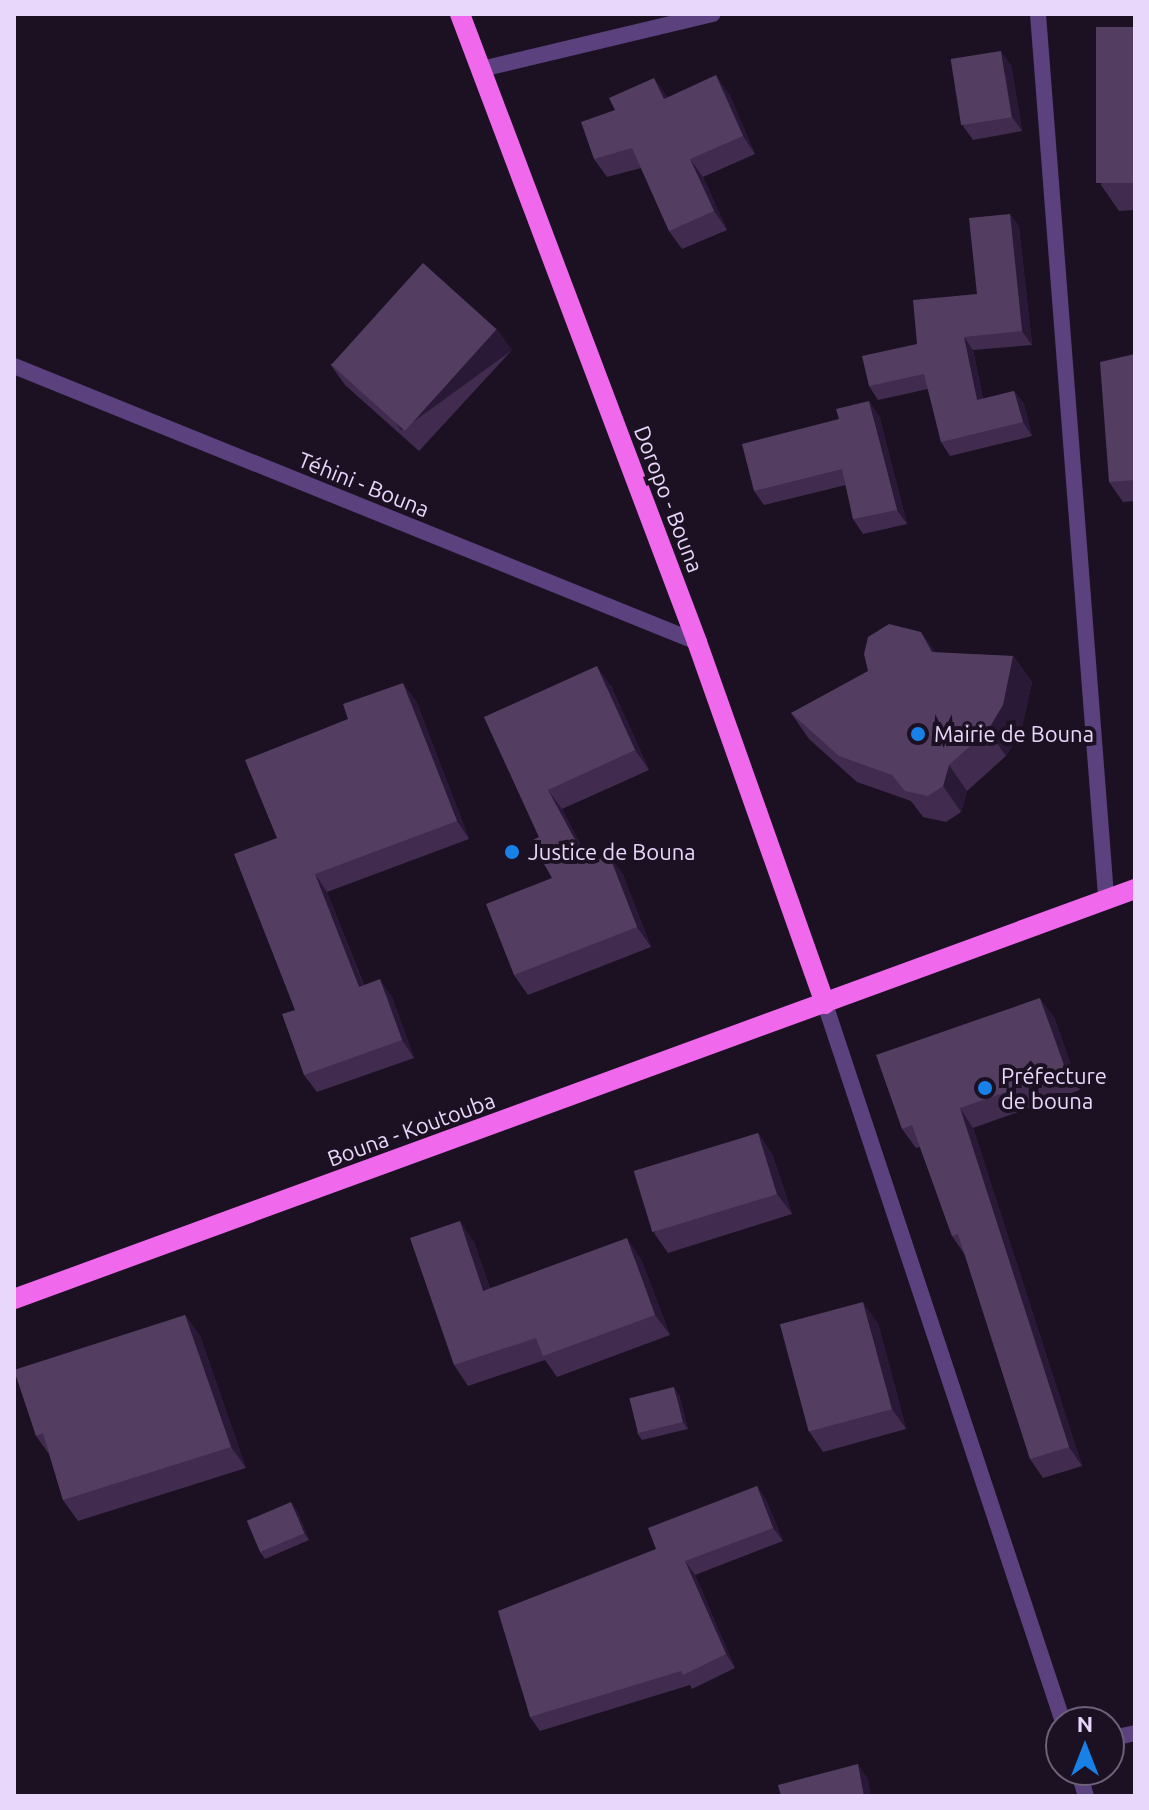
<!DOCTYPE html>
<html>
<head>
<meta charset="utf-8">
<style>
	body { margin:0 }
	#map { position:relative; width:1149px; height:1810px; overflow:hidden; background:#1b1123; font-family:Ubuntu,sans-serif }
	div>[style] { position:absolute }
	.minor>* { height:16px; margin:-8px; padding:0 8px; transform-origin:8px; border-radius:8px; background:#5b417d }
	.tertiary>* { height:16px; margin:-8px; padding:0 8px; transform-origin:8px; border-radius:8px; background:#5b417d }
	.primary>* { height:20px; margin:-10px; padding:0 10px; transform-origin:10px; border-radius:10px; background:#f069ed }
	.wall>* { inset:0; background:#412c4f }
	.shaded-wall>* { inset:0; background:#2a1936; transform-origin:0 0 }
	.building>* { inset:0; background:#533e61; transform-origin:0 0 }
	.dots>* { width:22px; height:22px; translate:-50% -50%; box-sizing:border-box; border:4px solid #1b1123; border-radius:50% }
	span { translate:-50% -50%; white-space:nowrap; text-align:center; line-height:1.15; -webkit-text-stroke:8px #1b1123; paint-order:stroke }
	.street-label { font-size:22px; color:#e9d7fb }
	.poi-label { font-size:22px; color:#e9d7fb }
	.left { translate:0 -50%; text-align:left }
	.frame { position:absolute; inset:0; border:16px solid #e9d7fb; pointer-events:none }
	.north { position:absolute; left:1045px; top:1706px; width:80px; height:80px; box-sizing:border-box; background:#1b1123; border:2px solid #6d6079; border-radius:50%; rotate:0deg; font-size:22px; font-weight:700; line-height:32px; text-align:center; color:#e9d7fb }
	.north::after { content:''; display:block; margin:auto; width:28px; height:36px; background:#1881e7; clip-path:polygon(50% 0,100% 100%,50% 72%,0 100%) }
</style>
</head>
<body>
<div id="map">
	<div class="minor">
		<div style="left:1038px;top:14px;width:885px;rotate:85.59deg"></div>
		<div style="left:482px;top:69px;width:237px;rotate:-13.4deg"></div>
		<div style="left:825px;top:1004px;width:756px;rotate:71.66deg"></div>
		<div style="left:1109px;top:1739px;width:27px;rotate:-13deg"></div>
		<div style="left:1078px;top:1770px;width:27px;rotate:73deg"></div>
	</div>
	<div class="tertiary">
		<div style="left:14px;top:366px;width:737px;rotate:22deg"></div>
	</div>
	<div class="primary">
		<div style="left:460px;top:14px;width:671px;rotate:69.32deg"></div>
		<div style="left:697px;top:642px;width:384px;rotate:70.5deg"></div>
		<div style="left:14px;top:1299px;width:1194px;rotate:-20.09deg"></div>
	</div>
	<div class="wall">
		<div style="clip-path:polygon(1135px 27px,1135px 210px,1119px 211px,1101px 185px)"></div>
		<div style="clip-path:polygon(1011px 65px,1022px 131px,973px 140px,963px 126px)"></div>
		<div style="clip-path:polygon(729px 94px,755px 154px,703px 177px,727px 230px,682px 249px,669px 231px,641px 168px,607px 177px,594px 159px,667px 97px)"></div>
		<div style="clip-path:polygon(1010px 214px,1019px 227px,1032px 345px,973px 350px,983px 399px,1014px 391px,1024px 404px,1032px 436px,950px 456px,941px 442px,928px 389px,878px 400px,869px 386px,977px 294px)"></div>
		<div style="clip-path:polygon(512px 350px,419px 451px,345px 385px,330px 364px)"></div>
		<div style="clip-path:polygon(1135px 354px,1135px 501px,1123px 502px,1109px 482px)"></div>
		<div style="clip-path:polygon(879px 415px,907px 524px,863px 534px,853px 519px,846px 485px,764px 505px,754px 491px)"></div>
		<div style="clip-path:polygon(936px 653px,1013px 656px,1032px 682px,1021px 731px,1006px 756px,967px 791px,961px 812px,946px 822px,923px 817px,911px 801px,857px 782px,809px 739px,791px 713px)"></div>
		<div style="clip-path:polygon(611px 686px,649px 770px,562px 809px,590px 863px,609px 855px,623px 875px,651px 947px,528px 995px,514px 975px,552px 878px,539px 837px,484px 717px)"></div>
		<div style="clip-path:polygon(416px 701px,469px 839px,327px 892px,364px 985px,392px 997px,414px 1058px,317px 1092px,304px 1075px,295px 1010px,277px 838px,348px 719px)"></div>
		<div style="clip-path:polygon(1054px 1017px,1080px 1090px,973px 1128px,1082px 1466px,1043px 1478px,1030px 1459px,965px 1255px,952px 1236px,920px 1147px,916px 1148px,902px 1129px)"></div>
		<div style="clip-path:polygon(758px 1133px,772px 1154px,792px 1214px,668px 1253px,654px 1233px)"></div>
		<div style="clip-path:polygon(474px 1242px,490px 1288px,641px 1259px,670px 1335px,557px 1377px,545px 1360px,468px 1386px,454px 1365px)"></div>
		<div style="clip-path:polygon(185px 1315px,200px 1336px,246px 1468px,78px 1521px,63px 1500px,49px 1454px,36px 1436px)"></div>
		<div style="clip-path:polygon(878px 1323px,906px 1429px,823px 1452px,809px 1431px)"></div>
		<div style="clip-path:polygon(679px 1395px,688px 1429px,642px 1440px,637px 1433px)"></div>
		<div style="clip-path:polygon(757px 1486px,766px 1500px,783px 1541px,695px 1575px,735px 1668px,692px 1689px,690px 1685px,540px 1731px,530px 1717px,656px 1549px)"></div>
		<div style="clip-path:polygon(296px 1509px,309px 1540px,265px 1559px,260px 1552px)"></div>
	</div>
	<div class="shaded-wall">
		<div style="clip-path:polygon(1001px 51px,1011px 65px,1022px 131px,1012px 117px)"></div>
		<div style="clip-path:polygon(716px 75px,729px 94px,755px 154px,743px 136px)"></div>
		<div style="clip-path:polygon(654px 78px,667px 96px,676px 117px,664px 99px)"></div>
		<div style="clip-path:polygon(690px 159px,703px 177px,727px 230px,714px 211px)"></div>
		<div style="clip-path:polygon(1010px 214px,1019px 227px,1032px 345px,1022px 331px)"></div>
		<div style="left:497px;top:329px;width:26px;height:137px;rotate:54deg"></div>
		<div style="clip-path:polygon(964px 337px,973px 350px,986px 414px,977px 400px)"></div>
		<div style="clip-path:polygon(1014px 391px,1024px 404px,1032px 436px,1023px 422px)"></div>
		<div style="clip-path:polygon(869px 401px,879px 415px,907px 524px,897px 510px)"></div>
		<div style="clip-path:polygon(921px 632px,940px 658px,932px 652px)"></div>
		<div style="clip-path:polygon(1013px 656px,1032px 682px,1021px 731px,1006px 756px,988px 730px)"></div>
		<div style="clip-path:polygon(597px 666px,611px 686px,649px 770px,635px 750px)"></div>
		<div style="clip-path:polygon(403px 683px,416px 701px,469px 839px,457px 821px)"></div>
		<div style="clip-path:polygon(949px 765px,967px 791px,961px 812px,943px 786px)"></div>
		<div style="clip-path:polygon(548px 790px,562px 809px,602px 884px,588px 864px)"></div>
		<div style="clip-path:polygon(609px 855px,623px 875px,651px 947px,637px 927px)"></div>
		<div style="clip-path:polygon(315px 874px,327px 892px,371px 1004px,359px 987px)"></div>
		<div style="clip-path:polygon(380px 979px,392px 997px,414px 1058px,402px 1040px)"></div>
		<div style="clip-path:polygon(1040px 998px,1054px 1017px,1080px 1090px,1066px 1071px)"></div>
		<div style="clip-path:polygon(960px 1108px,973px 1128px,1082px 1466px,1069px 1447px)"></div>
		<div style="clip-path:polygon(758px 1133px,772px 1154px,792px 1214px,777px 1194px)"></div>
		<div style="clip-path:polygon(460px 1221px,474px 1242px,498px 1311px,483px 1291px)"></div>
		<div style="clip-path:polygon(627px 1238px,641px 1259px,670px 1335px,655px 1315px)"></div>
		<div style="clip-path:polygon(863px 1302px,878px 1323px,906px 1429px,892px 1409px)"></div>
		<div style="clip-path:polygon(185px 1315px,200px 1336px,246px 1468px,231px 1447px)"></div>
		<div style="clip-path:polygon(674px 1387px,679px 1395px,688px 1429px,683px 1422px)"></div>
		<div style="clip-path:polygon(757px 1486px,766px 1500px,783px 1541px,773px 1528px)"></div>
		<div style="clip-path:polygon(291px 1502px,296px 1509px,309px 1540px,304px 1533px)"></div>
		<div style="clip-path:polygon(685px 1561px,695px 1575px,735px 1668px,726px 1654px)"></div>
		<div style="clip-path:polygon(858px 1764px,868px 1779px,871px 1796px,864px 1796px)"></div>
	</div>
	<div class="building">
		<div style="left:1135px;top:27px;width:156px;height:39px;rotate:90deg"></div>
		<div style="left:1001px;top:51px;width:67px;height:51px;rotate:81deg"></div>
		<div style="clip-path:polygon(716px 75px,743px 136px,690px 159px,714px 211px,669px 231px,632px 148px,594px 159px,581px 122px,615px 110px,609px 98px,654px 78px,664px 99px)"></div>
		<div style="clip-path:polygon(1010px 214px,1022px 331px,964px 337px,977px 400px,1014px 391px,1023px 422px,941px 442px,924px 374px,869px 386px,862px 356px,917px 344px,913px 300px,977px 294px,969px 218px)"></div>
		<div style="left:423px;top:263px;width:99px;height:137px;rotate:42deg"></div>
		<div style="clip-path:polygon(1135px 354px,1135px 480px,1109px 482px,1100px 362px)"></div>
		<div style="clip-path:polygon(869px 401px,897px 510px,853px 519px,842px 469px,754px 491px,742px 444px,839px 419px,836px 409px)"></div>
		<div style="clip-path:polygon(889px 624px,921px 632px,932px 652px,1013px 656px,1003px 705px,988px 730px,949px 765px,943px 786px,928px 796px,905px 791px,892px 775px,839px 756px,791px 713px,868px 671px,864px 654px,868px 637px)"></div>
		<div style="clip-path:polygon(597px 666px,635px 750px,548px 790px,588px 864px,609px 855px,637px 927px,514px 975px,486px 904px,552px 878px,531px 841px,539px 837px,484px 717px)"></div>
		<div style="clip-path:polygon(403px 683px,457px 821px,315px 874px,359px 987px,380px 979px,402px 1040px,304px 1075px,282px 1014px,295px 1010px,234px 854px,277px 838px,245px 760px,348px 719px,343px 704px)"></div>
		<div style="clip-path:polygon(1040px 998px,1066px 1071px,960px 1108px,1069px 1447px,1030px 1459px,958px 1234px,952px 1236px,912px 1125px,902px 1129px,876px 1055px)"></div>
		<div style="left:758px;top:1133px;width:64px;height:130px;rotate:73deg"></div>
		<div style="clip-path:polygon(460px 1221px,483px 1291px,627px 1238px,655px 1315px,543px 1356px,536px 1338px,454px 1365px,410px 1238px)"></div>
		<div style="left:863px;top:1302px;width:111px;height:86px;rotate:75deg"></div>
		<div style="clip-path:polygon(185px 1315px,231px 1447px,63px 1500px,43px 1433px,36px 1436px,14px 1370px)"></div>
		<div style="left:674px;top:1387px;width:36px;height:46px;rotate:76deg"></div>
		<div style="clip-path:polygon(757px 1486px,773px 1528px,685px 1561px,726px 1654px,683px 1675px,681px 1671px,530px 1717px,498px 1611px,656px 1549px,648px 1528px)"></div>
		<div style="left:291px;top:1502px;width:34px;height:48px;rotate:67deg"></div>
		<div style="clip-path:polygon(858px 1764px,864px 1796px,781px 1796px,778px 1785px)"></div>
	</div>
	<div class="dots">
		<div style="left:918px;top:734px;background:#1881e7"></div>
		<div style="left:512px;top:852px;background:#1881e7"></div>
		<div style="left:985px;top:1088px;background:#1881e7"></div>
	</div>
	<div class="street-label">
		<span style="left:364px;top:484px;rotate:22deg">Téhini - Bouna</span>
		<span style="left:669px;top:499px;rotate:69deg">Doropo - Bouna</span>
		<span style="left:411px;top:1129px;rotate:-20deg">Bouna - Koutouba</span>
	</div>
	<div class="poi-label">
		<span class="left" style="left:934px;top:734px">Mairie de Bouna</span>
		<span class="left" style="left:528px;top:852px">Justice de Bouna</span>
		<span class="left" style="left:1001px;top:1088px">Préfecture<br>de bouna</span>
	</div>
	<div class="frame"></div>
	<div class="north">N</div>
</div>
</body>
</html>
